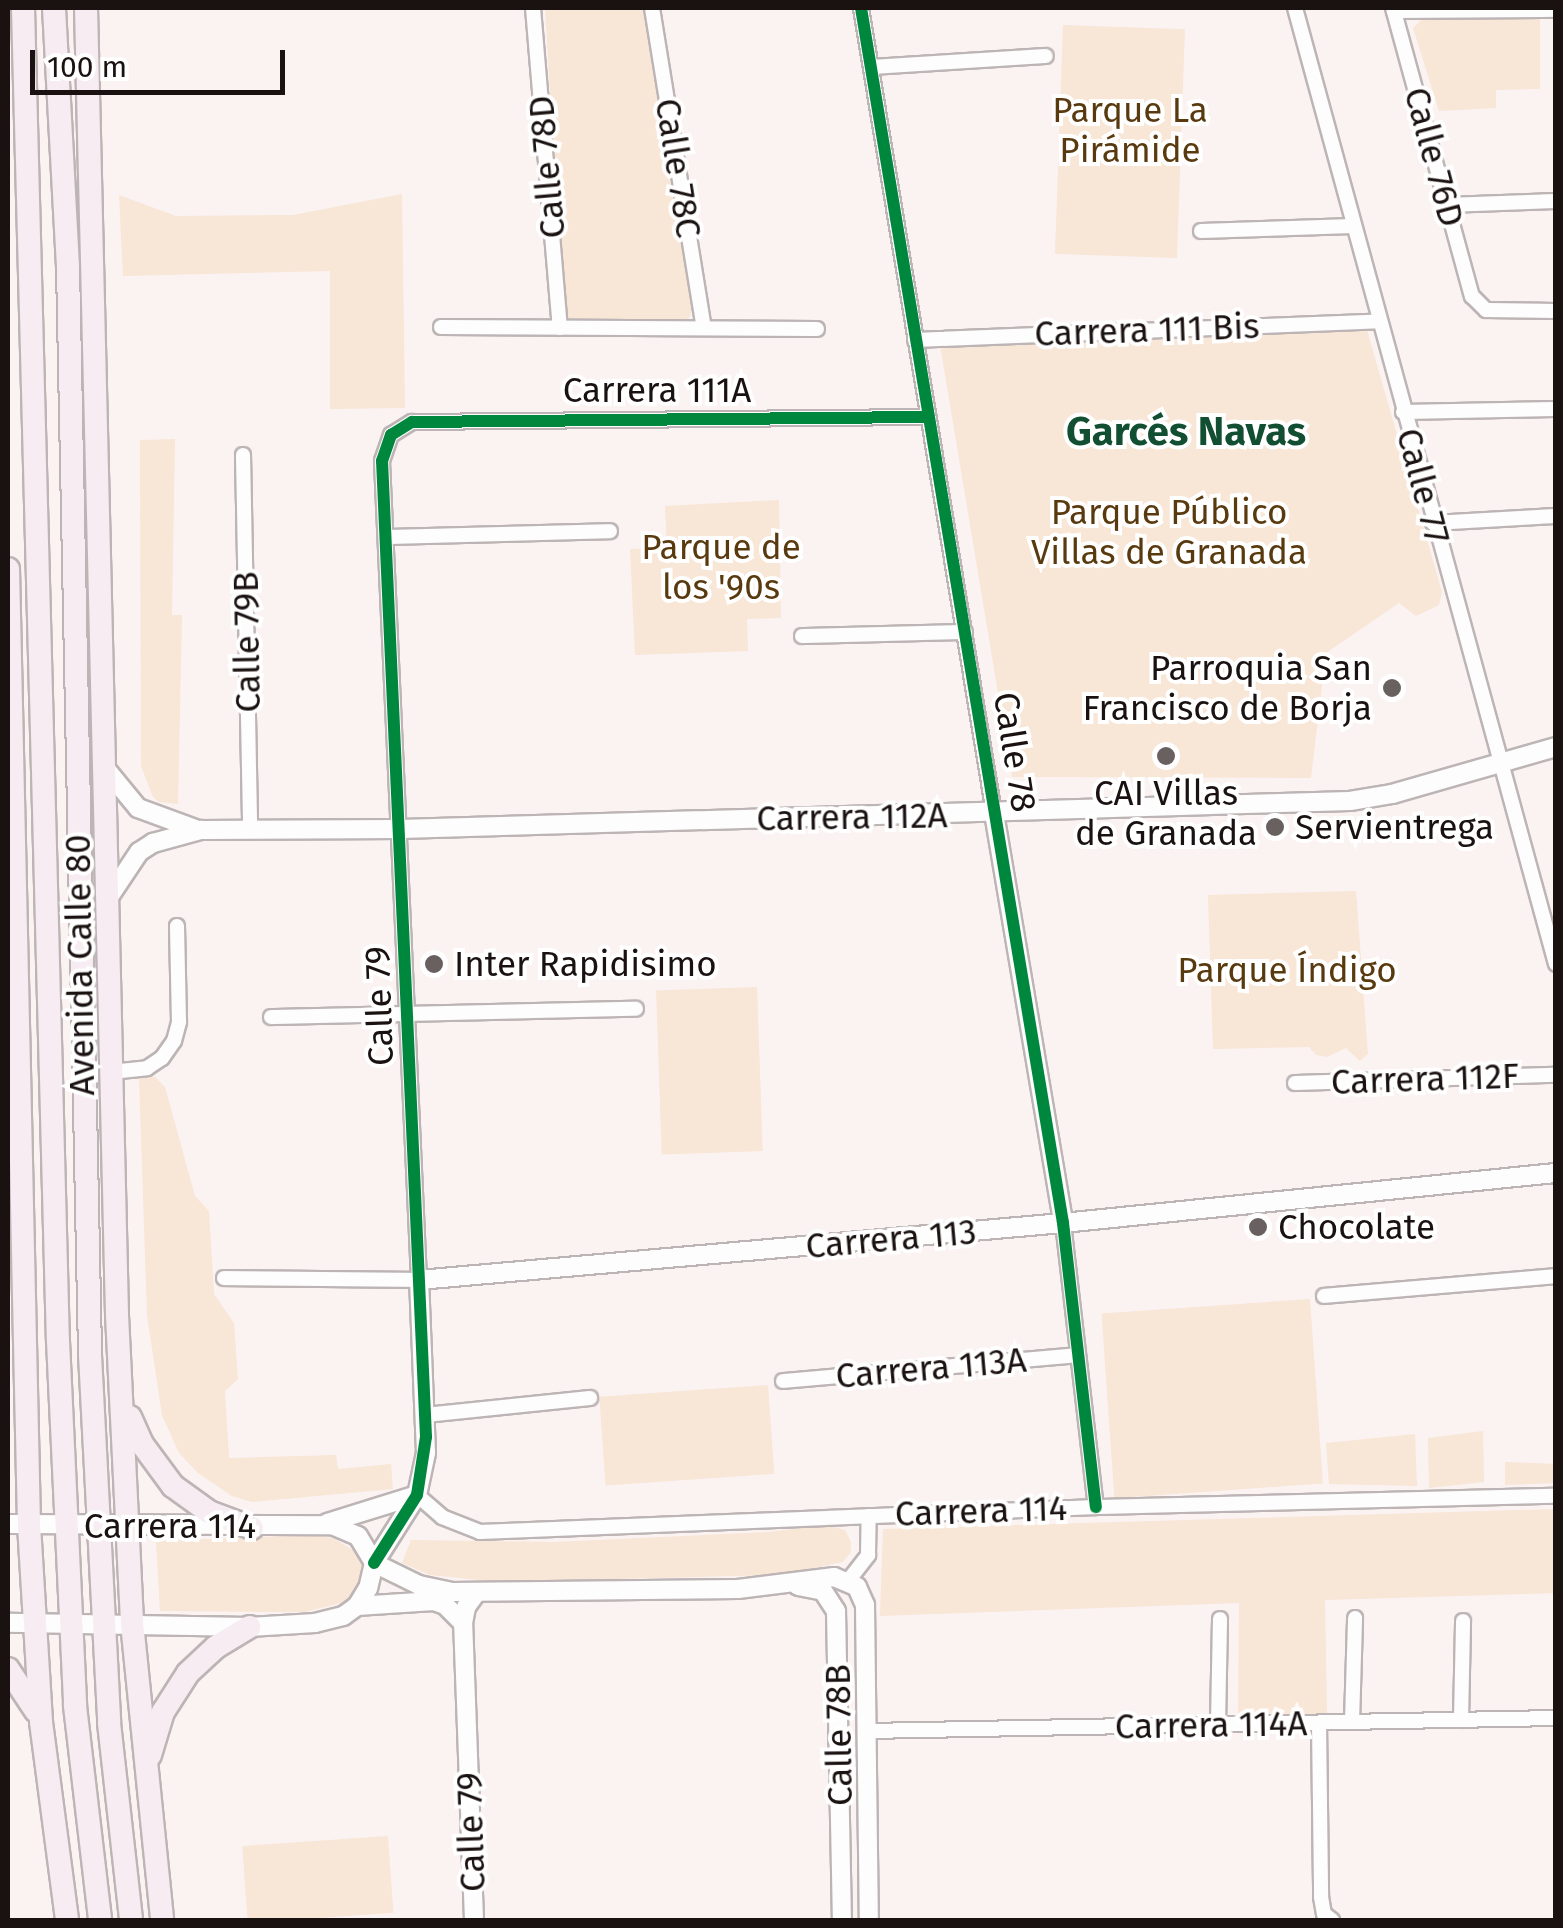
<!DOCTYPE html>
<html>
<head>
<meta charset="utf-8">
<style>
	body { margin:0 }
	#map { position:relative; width:1563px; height:1928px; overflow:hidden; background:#fbf2f2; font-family:"Fira Sans",sans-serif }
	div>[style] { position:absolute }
	.green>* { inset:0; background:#f8e6d6; transform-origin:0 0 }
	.roads { filter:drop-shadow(2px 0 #bdb5b5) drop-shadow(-2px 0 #bdb5b5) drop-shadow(0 2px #bdb5b5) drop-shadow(0 -2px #bdb5b5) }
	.minor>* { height:14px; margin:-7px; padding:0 7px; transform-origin:7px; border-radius:7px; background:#fefdfd }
	.tertiary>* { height:18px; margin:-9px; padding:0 9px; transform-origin:9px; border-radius:9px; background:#fefdfd }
	.trunk>* { height:22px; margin:-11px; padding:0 11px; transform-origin:11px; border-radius:11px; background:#f6ecf1 }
	.cycleway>* { height:12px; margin:-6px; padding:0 6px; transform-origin:6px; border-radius:6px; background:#00873e }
	.dots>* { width:28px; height:28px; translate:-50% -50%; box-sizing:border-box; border:5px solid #fff; border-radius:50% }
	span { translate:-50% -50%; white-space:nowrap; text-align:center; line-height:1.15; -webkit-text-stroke:8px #fff; paint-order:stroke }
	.park-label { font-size:35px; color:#593a0f }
	.street-label { font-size:35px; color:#1a1111 }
	.poi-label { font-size:35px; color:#1a1111 }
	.right { translate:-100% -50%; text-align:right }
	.left { translate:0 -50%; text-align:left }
	.quarter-label { font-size:40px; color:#124f32; font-weight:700 }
	.frame { position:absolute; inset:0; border:10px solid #1a1111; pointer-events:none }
	.scale { position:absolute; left:30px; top:50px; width:255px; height:45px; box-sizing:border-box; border:5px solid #1a1111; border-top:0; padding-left:12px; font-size:30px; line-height:35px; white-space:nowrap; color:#1a1111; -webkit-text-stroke:8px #fff; paint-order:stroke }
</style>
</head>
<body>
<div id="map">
	<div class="green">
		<div style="clip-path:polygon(545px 8px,645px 8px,693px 307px,689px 318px,677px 323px,569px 319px,563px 308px)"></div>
		<div style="clip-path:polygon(1423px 18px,1540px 19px,1540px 89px,1496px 90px,1496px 108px,1439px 111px,1413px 28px)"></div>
		<div style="left:1063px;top:25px;width:122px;height:229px;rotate:2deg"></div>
		<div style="clip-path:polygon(402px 194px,405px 408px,330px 409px,330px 271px,123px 276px,119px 195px,176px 216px,293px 215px)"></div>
		<div style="clip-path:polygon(1367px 330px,1442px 592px,1439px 605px,1416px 616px,1399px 603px,1326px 653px,1311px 778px,1012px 777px,940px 345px)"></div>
		<div style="clip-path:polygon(175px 439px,172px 615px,182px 615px,178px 804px,159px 802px,153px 797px,141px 766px,140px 440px)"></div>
		<div style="clip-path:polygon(779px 500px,781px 618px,747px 619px,748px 651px,635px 655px,630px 549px,667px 548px,665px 506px)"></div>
		<div style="clip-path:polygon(1356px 891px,1368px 1054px,1360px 1061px,1346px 1048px,1327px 1057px,1316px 1055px,1309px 1047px,1213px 1049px,1208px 895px)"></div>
		<div style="left:757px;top:987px;width:164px;height:101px;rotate:88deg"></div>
		<div style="clip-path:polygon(139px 1077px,155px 1077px,165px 1087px,195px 1196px,209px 1211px,214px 1294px,234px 1323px,238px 1379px,225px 1391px,229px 1458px,336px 1455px,338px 1469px,391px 1464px,393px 1489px,252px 1502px,232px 1496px,198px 1473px,179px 1453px,162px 1415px,147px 1315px)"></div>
		<div style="left:1310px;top:1299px;width:185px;height:209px;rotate:86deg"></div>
		<div style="left:768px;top:1385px;width:89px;height:169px;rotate:86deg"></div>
		<div style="clip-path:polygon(1483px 1431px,1484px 1482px,1429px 1488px,1428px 1438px)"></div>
		<div style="clip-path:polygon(1415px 1434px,1417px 1486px,1329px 1484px,1326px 1443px)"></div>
		<div style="clip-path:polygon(1505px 1462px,1555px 1464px,1555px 1483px,1505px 1485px)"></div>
		<div style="clip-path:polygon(1555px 1509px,1555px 1593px,1325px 1600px,1327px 1714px,1238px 1716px,1239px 1603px,880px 1616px,883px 1529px)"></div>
		<div style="clip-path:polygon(827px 1525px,845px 1530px,851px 1542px,851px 1552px,843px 1562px,779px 1575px,498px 1582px,430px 1575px,402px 1563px,411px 1540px,554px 1542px,769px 1532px)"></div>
		<div style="clip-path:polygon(313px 1535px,333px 1538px,353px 1550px,362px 1565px,362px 1580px,346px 1602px,304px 1612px,160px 1611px,156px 1541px)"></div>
		<div style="left:388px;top:1836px;width:77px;height:146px;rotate:86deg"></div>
	</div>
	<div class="roads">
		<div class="minor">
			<div style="left:533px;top:8px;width:321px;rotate:85.2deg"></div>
			<div style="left:652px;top:8px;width:324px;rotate:80.8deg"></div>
			<div style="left:861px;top:8px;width:816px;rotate:80.62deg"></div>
			<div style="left:1295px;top:8px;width:991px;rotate:74.73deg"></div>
			<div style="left:1393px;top:8px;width:299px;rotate:74.7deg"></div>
			<div style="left:1472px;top:296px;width:20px;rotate:45deg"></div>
			<div style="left:1486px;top:310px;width:70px;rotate:0.8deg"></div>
			<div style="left:1394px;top:11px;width:162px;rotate:-0.4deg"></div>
			<div style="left:871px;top:67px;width:175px;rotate:-3.6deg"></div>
			<div style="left:1447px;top:205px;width:109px;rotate:-2.1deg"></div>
			<div style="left:1201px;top:231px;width:152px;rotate:-1.9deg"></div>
			<div style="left:441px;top:327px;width:376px;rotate:0.3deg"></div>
			<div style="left:915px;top:340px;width:464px;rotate:-2.3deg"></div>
			<div style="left:1403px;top:412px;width:153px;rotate:-1.1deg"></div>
			<div style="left:243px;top:455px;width:374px;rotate:88.9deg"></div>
			<div style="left:1433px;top:523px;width:123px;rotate:-3.3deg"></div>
			<div style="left:386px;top:537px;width:224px;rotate:-1.5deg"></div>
			<div style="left:802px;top:636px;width:163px;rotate:-1.4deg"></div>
			<div style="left:271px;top:1017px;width:365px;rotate:-1.3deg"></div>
			<div style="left:111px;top:1072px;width:36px;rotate:-6deg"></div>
			<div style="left:147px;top:1068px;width:18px;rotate:-34deg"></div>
			<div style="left:162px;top:1058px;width:21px;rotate:-55deg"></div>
			<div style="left:174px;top:1041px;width:20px;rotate:-75deg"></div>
			<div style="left:179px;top:1022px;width:96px;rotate:-91.2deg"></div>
			<div style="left:1295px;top:1083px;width:261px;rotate:-1.8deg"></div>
			<div style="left:1063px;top:1223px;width:286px;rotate:83.4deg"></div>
			<div style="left:224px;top:1278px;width:195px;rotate:0.6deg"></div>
			<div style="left:419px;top:1280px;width:820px;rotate:-92.59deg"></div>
			<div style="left:382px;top:461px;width:28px;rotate:-71deg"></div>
			<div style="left:391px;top:435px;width:25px;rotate:-32deg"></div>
			<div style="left:412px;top:422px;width:516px;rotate:-0.56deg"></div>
			<div style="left:1324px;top:1296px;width:233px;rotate:-4.9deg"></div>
			<div style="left:783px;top:1381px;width:296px;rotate:-5deg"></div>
			<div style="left:425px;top:1415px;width:166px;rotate:-5.9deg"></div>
			<div style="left:417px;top:1495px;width:33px;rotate:41deg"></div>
			<div style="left:442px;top:1517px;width:41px;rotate:21.5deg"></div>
			<div style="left:480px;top:1532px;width:617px;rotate:-2.32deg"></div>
			<div style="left:1096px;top:1507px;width:460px;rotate:-1.4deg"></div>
			<div style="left:848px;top:1581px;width:33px;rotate:-52deg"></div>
			<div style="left:868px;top:1555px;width:39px;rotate:-89deg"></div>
			<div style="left:1461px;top:1720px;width:99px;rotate:-88.8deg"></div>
			<div style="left:1352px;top:1722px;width:104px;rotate:-88.3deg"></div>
			<div style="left:1319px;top:1723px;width:174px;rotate:89.3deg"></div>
			<div style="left:1321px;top:1897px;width:17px;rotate:80deg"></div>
			<div style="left:1324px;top:1914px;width:10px;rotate:37deg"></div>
			<div style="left:1218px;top:1724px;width:105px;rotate:-88.9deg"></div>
			<div style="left:867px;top:1731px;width:689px;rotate:-1.08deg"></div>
		</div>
		<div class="tertiary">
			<div style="left:105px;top:768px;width:52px;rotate:50.5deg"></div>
			<div style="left:138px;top:808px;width:61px;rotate:20.2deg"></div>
			<div style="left:994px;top:813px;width:416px;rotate:80.4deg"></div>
			<div style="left:107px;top:900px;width:58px;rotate:-56.3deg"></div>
			<div style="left:139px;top:852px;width:17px;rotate:-33deg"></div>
			<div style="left:153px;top:843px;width:50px;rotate:-15.2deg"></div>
			<div style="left:201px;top:830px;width:200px;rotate:-0.3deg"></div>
			<div style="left:401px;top:829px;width:949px;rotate:-1.69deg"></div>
			<div style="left:1350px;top:801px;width:43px;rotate:-9.5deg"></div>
			<div style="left:1392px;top:794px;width:171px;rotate:-16deg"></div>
			<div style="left:327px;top:1523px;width:94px;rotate:-17.3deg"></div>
			<div style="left:8px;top:1524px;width:324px;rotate:0.2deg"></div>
			<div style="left:332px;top:1525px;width:28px;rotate:23deg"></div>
			<div style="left:358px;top:1536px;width:31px;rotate:59deg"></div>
			<div style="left:374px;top:1563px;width:26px;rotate:103deg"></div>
			<div style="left:368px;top:1588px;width:21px;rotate:121deg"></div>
			<div style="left:357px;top:1606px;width:17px;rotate:144deg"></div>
			<div style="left:343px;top:1616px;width:29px;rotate:166deg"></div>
			<div style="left:315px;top:1623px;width:66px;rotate:176.5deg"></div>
			<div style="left:249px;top:1627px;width:241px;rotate:-179deg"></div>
			<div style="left:374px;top:1563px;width:80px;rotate:-57.7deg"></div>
			<div style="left:417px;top:1495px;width:43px;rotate:-77.9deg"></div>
			<div style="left:426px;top:1453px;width:173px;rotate:-92.3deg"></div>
			<div style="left:419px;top:1280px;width:647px;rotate:-5.06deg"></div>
			<div style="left:1063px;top:1223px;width:496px;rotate:-5.8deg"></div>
			<div style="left:374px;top:1563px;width:50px;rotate:26.1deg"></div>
			<div style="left:419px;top:1585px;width:34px;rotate:12deg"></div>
			<div style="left:452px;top:1592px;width:286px;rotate:-0.6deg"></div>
			<div style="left:738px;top:1589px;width:97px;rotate:-7.1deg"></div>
			<div style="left:834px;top:1577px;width:25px;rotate:23deg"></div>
			<div style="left:857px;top:1587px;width:20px;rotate:66deg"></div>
			<div style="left:865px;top:1605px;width:315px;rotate:89.3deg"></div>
			<div style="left:798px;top:1586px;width:25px;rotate:11deg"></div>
			<div style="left:823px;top:1591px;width:24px;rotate:57deg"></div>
			<div style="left:836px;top:1611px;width:309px;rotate:88.9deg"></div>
			<div style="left:357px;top:1606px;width:77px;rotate:-3.7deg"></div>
			<div style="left:434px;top:1601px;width:12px;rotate:20deg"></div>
			<div style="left:445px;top:1605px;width:25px;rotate:45deg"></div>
			<div style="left:474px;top:1920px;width:297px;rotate:-92.1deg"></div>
			<div style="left:463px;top:1623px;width:16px;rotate:-79deg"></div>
			<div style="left:466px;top:1607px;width:17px;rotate:-54deg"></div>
		</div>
		<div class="trunk">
			<div style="left:23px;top:8px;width:1333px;rotate:88.5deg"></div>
			<div style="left:58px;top:1341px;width:365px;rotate:87.3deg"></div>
			<div style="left:75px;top:1706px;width:215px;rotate:83.3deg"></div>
			<div style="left:54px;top:8px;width:258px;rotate:86.9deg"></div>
			<div style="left:68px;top:266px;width:1089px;rotate:88.84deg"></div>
			<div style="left:90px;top:1355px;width:368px;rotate:87deg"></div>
			<div style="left:109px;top:1723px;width:198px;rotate:83.6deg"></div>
			<div style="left:86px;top:8px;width:1307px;rotate:88.64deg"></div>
			<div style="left:117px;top:1315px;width:308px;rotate:87.2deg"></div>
			<div style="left:132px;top:1623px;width:299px;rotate:84.2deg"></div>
			<div style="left:8px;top:569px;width:956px;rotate:88.74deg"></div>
			<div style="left:29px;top:1525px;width:197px;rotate:86.5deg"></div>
			<div style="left:41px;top:1722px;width:200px;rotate:82.5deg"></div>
			<div style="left:130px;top:1417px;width:30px;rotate:66deg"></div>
			<div style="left:142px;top:1444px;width:52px;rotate:53.6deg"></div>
			<div style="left:173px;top:1486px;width:44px;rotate:35.8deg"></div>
			<div style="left:209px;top:1512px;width:46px;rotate:20.4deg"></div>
			<div style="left:8px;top:1669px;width:50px;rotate:56.3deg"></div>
			<div style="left:150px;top:1755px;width:45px;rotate:-73.2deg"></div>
			<div style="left:163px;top:1712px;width:46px;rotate:-57.3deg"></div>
			<div style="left:188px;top:1673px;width:38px;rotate:-43deg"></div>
			<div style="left:216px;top:1647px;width:39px;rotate:-31deg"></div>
		</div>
	</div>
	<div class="cycleway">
		<div style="left:861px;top:8px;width:1232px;rotate:80.56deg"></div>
		<div style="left:1063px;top:1223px;width:286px;rotate:83.4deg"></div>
		<div style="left:374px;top:1563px;width:80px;rotate:-57.7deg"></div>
		<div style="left:417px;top:1495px;width:59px;rotate:-81.2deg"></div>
		<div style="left:426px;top:1437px;width:977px;rotate:-92.58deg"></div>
		<div style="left:382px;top:461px;width:28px;rotate:-71deg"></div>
		<div style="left:391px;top:435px;width:25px;rotate:-32deg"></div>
		<div style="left:412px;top:422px;width:516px;rotate:-0.56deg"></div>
	</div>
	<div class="dots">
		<div style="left:1392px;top:688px;background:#696060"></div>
		<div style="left:1166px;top:756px;background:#696060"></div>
		<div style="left:1275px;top:827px;background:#696060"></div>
		<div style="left:434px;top:964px;background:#696060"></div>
		<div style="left:1258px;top:1227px;background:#696060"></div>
	</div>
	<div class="park-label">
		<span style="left:1130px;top:130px">Parque La<br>Pirámide</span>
		<span style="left:1169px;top:532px">Parque Público<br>Villas de Granada</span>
		<span style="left:721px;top:567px">Parque de<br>los '90s</span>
		<span style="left:1287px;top:970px">Parque Índigo</span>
	</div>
	<div class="street-label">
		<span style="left:1434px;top:157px;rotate:75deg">Calle 76D</span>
		<span style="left:547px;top:167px;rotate:-95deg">Calle 78D</span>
		<span style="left:678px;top:168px;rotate:81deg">Calle 78C</span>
		<span style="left:1147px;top:330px;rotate:-2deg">Carrera 111 Bis</span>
		<span style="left:657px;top:390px">Carrera 111A</span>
		<span style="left:1423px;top:486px;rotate:75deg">Calle 77</span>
		<span style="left:247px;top:642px;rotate:-91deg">Calle 79B</span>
		<span style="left:1015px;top:752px;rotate:81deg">Calle 78</span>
		<span style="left:852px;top:817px;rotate:-1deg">Carrera 112A</span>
		<span style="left:80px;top:965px;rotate:-91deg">Avenida Calle 80</span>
		<span style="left:379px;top:1006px;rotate:-92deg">Calle 79</span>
		<span style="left:1425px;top:1079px;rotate:-2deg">Carrera 112F</span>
		<span style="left:891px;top:1239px;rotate:-5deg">Carrera 113</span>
		<span style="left:931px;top:1368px;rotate:-5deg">Carrera 113A</span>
		<span style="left:981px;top:1511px;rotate:-2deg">Carrera 114</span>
		<span style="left:170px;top:1526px">Carrera 114</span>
		<span style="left:1211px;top:1725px;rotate:-1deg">Carrera 114A</span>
		<span style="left:839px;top:1735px;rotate:-91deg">Calle 78B</span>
		<span style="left:471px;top:1832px;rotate:-92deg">Calle 79</span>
	</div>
	<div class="poi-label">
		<span class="right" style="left:1372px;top:688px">Parroquia San<br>Francisco de Borja</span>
		<span style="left:1166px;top:813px">CAI Villas<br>de Granada</span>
		<span class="left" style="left:1295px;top:827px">Servientrega</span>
		<span class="left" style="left:454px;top:964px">Inter Rapidisimo</span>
		<span class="left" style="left:1278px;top:1227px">Chocolate</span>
	</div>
	<div class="quarter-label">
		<span style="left:1186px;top:432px">Garcés Navas</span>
	</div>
	<div class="frame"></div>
	<div class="scale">100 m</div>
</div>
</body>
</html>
